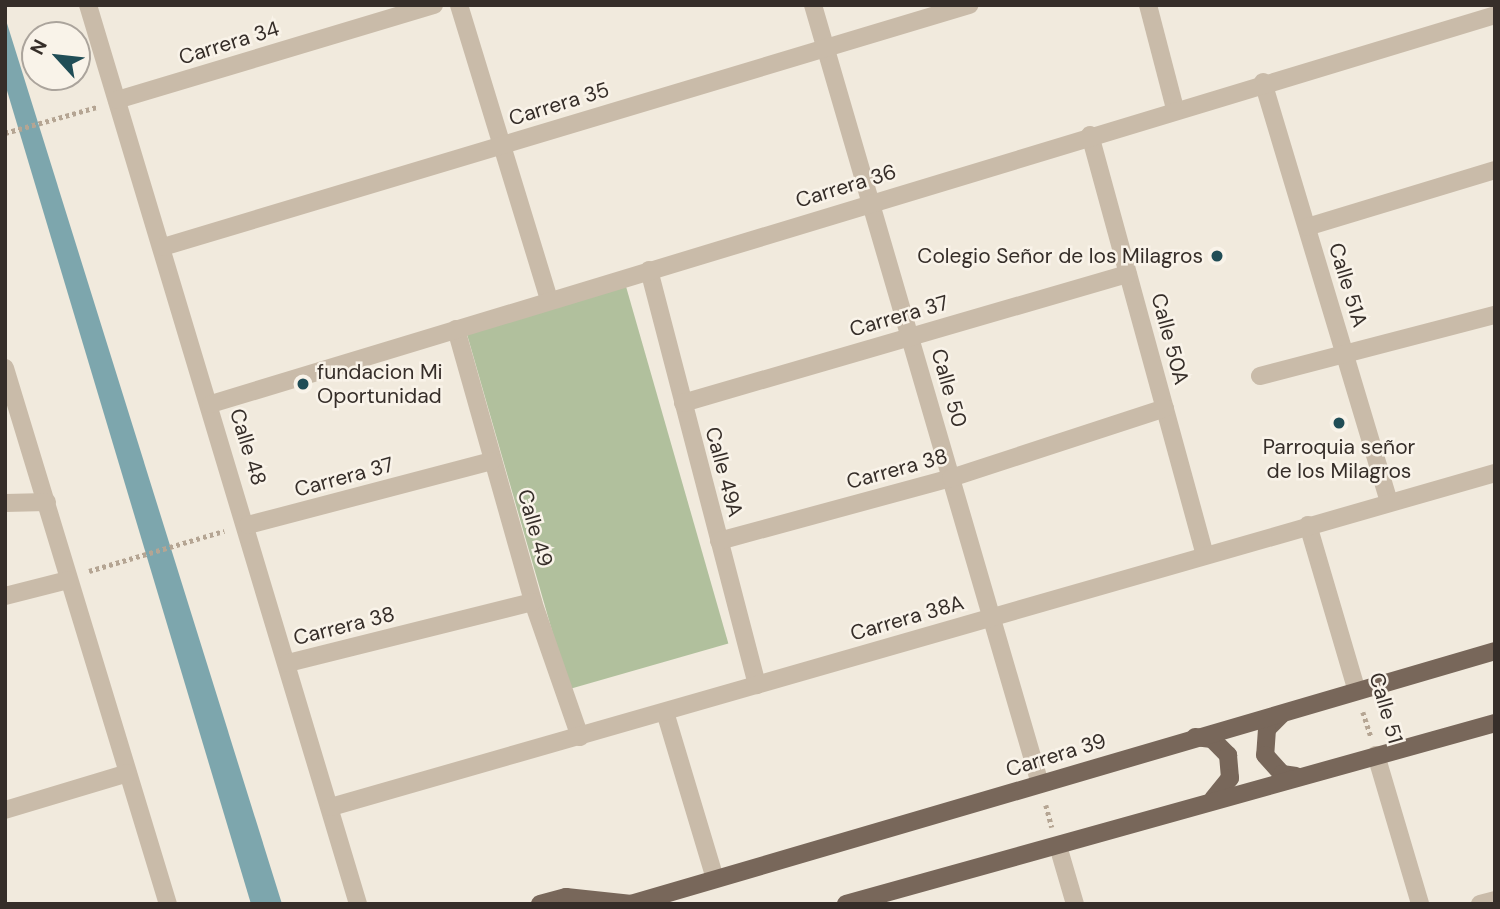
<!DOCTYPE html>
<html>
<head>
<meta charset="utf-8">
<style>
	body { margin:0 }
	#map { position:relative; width:1500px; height:909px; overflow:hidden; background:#f1eadd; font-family:"DM Sans",sans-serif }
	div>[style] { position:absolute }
	.green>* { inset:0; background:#b1c09d; transform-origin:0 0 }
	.water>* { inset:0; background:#7da6ad }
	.path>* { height:4.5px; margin-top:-2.25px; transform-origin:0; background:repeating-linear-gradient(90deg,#b5a593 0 3.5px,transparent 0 7px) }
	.minor>* { height:18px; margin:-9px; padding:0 9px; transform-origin:9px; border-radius:9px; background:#c9bba9 }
	.major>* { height:18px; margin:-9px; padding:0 9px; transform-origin:9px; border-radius:9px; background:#78675a }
	.dots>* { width:19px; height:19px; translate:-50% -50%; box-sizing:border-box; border:4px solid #f9f3e9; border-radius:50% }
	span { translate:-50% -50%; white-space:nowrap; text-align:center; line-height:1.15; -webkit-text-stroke:5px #f9f3e9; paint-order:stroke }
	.street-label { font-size:21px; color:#362e29 }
	.poi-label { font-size:21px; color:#362e29 }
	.right { translate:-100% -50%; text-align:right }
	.left { translate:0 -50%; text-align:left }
	.frame { position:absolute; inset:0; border:7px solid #362e29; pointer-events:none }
	.north { position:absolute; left:21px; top:21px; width:70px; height:70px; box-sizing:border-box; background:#f9f3e9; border:2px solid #aba49c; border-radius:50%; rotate:297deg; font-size:19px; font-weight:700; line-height:28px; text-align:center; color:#362e29 }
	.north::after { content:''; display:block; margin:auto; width:24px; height:32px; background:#204d56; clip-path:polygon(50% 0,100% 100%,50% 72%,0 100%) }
</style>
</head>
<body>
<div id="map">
	<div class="green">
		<div style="left:625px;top:283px;width:375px;height:166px;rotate:74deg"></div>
	</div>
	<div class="water">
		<div style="clip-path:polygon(5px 17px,20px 65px,282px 904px,251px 904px,5px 84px)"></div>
	</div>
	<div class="path">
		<div style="left:5px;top:133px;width:96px;rotate:-15.8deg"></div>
		<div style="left:89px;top:571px;width:141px;rotate:-16.5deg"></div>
		<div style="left:1363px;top:712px;width:26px;rotate:72deg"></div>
		<div style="left:1046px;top:805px;width:23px;rotate:75deg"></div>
	</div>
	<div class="minor">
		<div style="left:88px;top:5px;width:939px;rotate:73.28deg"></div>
		<div style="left:459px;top:5px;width:308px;rotate:73deg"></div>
		<div style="left:813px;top:5px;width:811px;rotate:73.75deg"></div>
		<div style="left:1148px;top:5px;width:107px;rotate:75.4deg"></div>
		<div style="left:1263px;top:82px;width:438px;rotate:73.3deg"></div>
		<div style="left:117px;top:100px;width:331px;rotate:-16.7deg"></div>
		<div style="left:1090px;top:135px;width:435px;rotate:74.7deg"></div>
		<div style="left:1307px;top:227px;width:196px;rotate:-16.9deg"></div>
		<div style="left:163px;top:247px;width:842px;rotate:-16.71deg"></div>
		<div style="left:649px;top:270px;width:429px;rotate:75.4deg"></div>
		<div style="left:456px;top:329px;width:284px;rotate:74.2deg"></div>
		<div style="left:533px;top:602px;width:143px;rotate:70.8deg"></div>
		<div style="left:5px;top:368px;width:560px;rotate:73.09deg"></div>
		<div style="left:1260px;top:376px;width:243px;rotate:-14.6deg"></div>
		<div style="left:683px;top:403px;width:463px;rotate:-16.2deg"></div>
		<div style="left:211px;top:404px;width:1342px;rotate:-16.85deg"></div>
		<div style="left:5px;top:503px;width:42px;rotate:-1.4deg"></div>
		<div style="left:248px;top:525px;width:252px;rotate:-14.7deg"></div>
		<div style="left:1308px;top:525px;width:173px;rotate:73.6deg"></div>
		<div style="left:719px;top:541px;width:240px;rotate:-15.2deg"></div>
		<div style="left:951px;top:478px;width:225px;rotate:-18.1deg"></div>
		<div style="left:5px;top:596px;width:65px;rotate:-14.3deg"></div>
		<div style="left:288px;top:663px;width:252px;rotate:-14deg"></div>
		<div style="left:665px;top:712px;width:174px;rotate:73.3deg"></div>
		<div style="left:1376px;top:755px;width:155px;rotate:73.5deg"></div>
		<div style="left:331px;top:807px;width:1211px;rotate:-16.01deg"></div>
		<div style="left:5px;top:810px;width:128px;rotate:-16.7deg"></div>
		<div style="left:1058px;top:846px;width:60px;rotate:73.7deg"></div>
		<div style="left:1480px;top:904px;width:16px;rotate:-15deg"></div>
	</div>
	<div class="major">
		<div style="left:1281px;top:715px;width:20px;rotate:135deg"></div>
		<div style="left:1267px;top:729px;width:26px;rotate:94deg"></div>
		<div style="left:1265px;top:755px;width:25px;rotate:48deg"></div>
		<div style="left:1282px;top:774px;width:14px;rotate:8deg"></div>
		<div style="left:1195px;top:737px;width:17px;rotate:7deg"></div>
		<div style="left:1212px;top:739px;width:23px;rotate:45deg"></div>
		<div style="left:1228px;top:755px;width:23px;rotate:85deg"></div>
		<div style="left:1230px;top:778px;width:27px;rotate:129deg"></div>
		<div style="left:540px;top:904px;width:27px;rotate:-15deg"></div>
		<div style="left:566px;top:897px;width:66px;rotate:6.1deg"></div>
		<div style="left:631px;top:904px;width:900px;rotate:-16.32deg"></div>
		<div style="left:846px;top:904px;width:674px;rotate:-15.58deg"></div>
	</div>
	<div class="dots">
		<div style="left:1217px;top:256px;background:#204d56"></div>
		<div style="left:303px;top:384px;background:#204d56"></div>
		<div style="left:1339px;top:423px;background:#204d56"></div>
	</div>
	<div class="street-label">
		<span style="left:229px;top:43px;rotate:-17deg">Carrera 34</span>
		<span style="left:559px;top:104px;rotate:-17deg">Carrera 35</span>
		<span style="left:846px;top:186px;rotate:-17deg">Carrera 36</span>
		<span style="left:1348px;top:285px;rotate:73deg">Calle 51A</span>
		<span style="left:899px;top:316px;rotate:-16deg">Carrera 37</span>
		<span style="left:1170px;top:339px;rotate:75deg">Calle 50A</span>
		<span style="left:949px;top:388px;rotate:74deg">Calle 50</span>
		<span style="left:248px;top:447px;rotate:73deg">Calle 48</span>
		<span style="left:897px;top:469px;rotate:-15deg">Carrera 38</span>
		<span style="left:724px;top:472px;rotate:75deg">Calle 49A</span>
		<span style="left:344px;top:477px;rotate:-15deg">Carrera 37</span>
		<span style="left:535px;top:528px;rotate:74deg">Calle 49</span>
		<span style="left:907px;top:618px;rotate:-16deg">Carrera 38A</span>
		<span style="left:344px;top:626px;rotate:-14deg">Carrera 38</span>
		<span style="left:1386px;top:708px;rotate:74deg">Calle 51</span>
		<span style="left:1056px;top:755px;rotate:-17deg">Carrera 39</span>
	</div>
	<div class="poi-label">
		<span class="right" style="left:1203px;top:256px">Colegio Señor de los Milagros</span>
		<span class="left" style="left:317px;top:384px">fundacion Mi<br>Oportunidad</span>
		<span style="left:1339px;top:459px">Parroquia señor<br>de los Milagros</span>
	</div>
	<div class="frame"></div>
	<div class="north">N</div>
</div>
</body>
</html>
